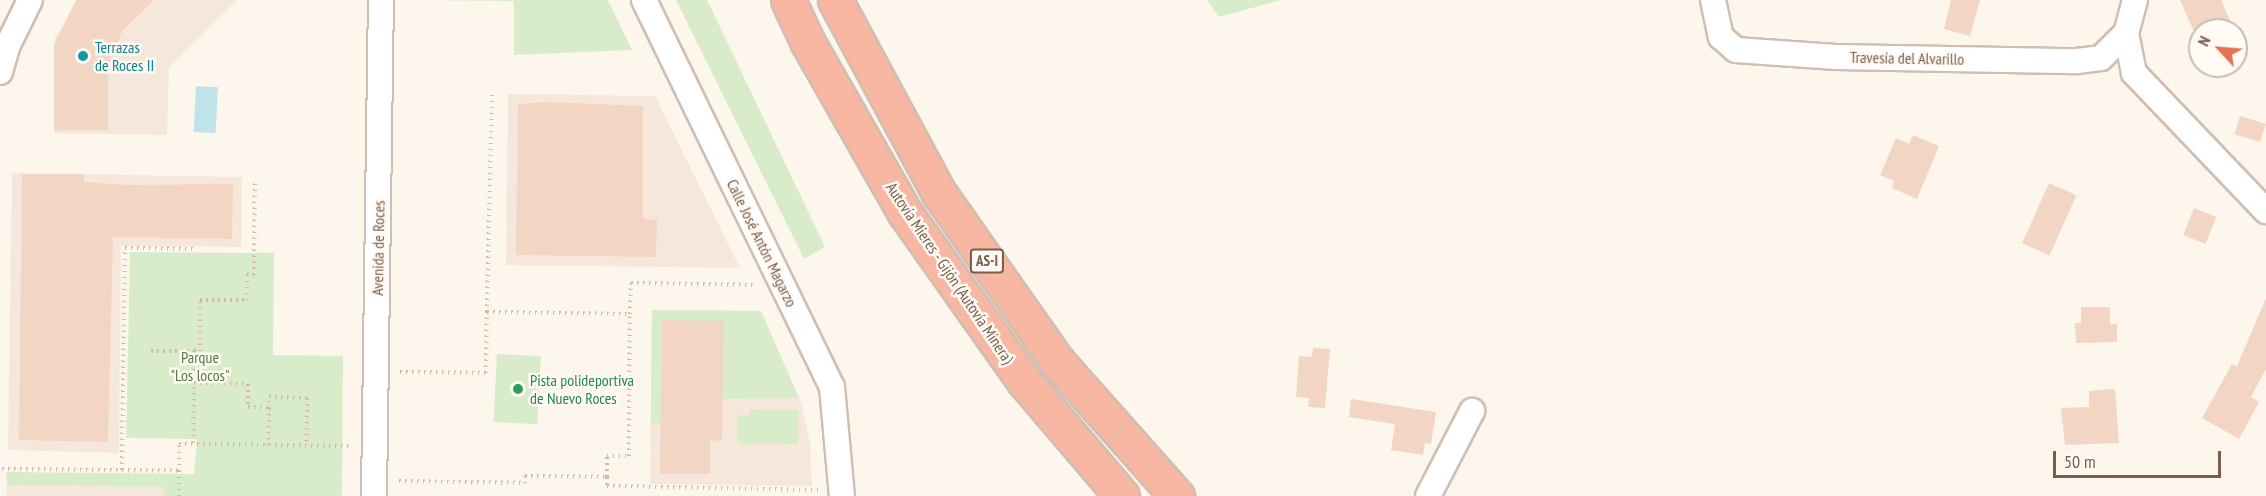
<!DOCTYPE html>
<html>
<head>
<meta charset="utf-8">
<style>
	body { margin:0 }
	#map { position:relative; width:2266px; height:496px; overflow:hidden; background:#fdf6ec; font-family:"PT Sans Narrow",sans-serif }
	div>[style] { position:absolute }
	.residential>* { inset:0; background:#f5e8da }
	.green>* { inset:0; background:#d8ecc9; transform-origin:0 0 }
	.water>* { inset:0; background:#bfe3e8; transform-origin:0 0 }
	.building>* { inset:0; background:#f3d5c3; transform-origin:0 0 }
	.path>* { height:4px; margin-top:-2px; transform-origin:0; background:repeating-linear-gradient(90deg,#d9b8a5 0 1.5px,transparent 0 6px) }
	.roads { filter:drop-shadow(2px 0 #d1beb0) drop-shadow(-2px 0 #d1beb0) drop-shadow(0 2px #d1beb0) drop-shadow(0 -2px #d1beb0) }
	.minor>* { height:24px; margin:-12px; padding:0 12px; transform-origin:12px; border-radius:12px; background:#fff }
	.motorway>* { height:33px; margin:-16.5px; padding:0 16.5px; transform-origin:16.5px; border-radius:16.5px; background:#f7b7a3 }
	.dots>* { width:16px; height:16px; translate:-50% -50%; box-sizing:border-box; border:3px solid #fffaf3; border-radius:50% }
	span { translate:-50% -50%; white-space:nowrap; text-align:center; line-height:1.15; -webkit-text-stroke:5px #fffaf3; paint-order:stroke }
	.shield-label span { padding:2px 4px; background:#fffaf3; border:2px solid; border-radius:4px; -webkit-text-stroke-width:0 }
	.shield-label { font-size:15px; color:#7a5c4d; font-weight:700 }
	.culture-label { font-size:16px; color:#0d838f }
	.left { translate:0 -50%; text-align:left }
	.street-label { font-size:16px; color:#7a5c4d }
	.park-label { font-size:16px; color:#537a41 }
	.leisure-label { font-size:16px; color:#27864d }
	.north { position:absolute; left:2188px; top:18px; width:60px; height:60px; box-sizing:border-box; background:#fffaf3; border:2px solid #cabbb1; border-radius:50%; rotate:296deg; font-size:16px; font-weight:700; line-height:24px; text-align:center; color:#7a5c4d }
	.north::after { content:''; display:block; margin:auto; width:21px; height:27px; background:#e76f51; clip-path:polygon(50% 0,100% 100%,50% 72%,0 100%) }
	.scale { position:absolute; left:2053px; top:451px; width:168px; height:27px; box-sizing:border-box; border:3px solid #7a5c4d; border-top:0; padding-left:8px; font-size:18px; line-height:21px; white-space:nowrap; color:#7a5c4d; -webkit-text-stroke:4px #fffaf3; paint-order:stroke }
</style>
</head>
<body>
<div id="map">
	<div class="residential">
		<div style="clip-path:polygon(82px 0,338px 0,237px 0,169px 67px,167px 135px,54px 133px,55px 37px)"></div>
		<div style="clip-path:polygon(508px 94px,655px 96px,740px 268px,506px 265px)"></div>
		<div style="clip-path:polygon(12px 173px,242px 177px,241px 247px,121px 246px,119px 453px,8px 450px)"></div>
		<div style="clip-path:polygon(652px 310px,761px 311px,801px 403px,810px 442px,812px 486px,650px 484px)"></div>
		<div style="clip-path:polygon(7px 485px,164px 487px,164px 496px,7px 496px)"></div>
	</div>
	<div class="green">
		<div style="clip-path:polygon(420px 0,608px 0,632px 50px,514px 55px,514px 1px)"></div>
		<div style="clip-path:polygon(676px 0,707px 0,710px 6px,825px 247px,804px 259px)"></div>
		<div style="clip-path:polygon(1207px 0,1281px 0,1219px 17px)"></div>
		<div style="clip-path:polygon(130px 252px,274px 253px,273px 355px,343px 356px,342px 496px,164px 496px,164px 487px,7px 485px,6px 472px,194px 474px,197px 439px,126px 438px)"></div>
		<div style="clip-path:polygon(652px 310px,761px 311px,799px 398px,723px 399px,662px 320px,661px 423px,651px 423px)"></div>
		<div style="left:497px;top:354px;width:44px;height:68px;rotate:3deg"></div>
		<div style="clip-path:polygon(750px 409px,798px 410px,798px 444px,738px 443px,738px 415px,749px 415px)"></div>
	</div>
	<div class="water">
		<div style="left:196px;top:86px;width:22px;height:46px;rotate:3deg"></div>
	</div>
	<div class="building">
		<div style="clip-path:polygon(76px 0,154px 0,122px 31px,108px 68px,108px 130px,54px 130px,54px 45px)"></div>
		<div style="clip-path:polygon(1951px 0,1980px 0,1970px 36px,1944px 29px)"></div>
		<div style="clip-path:polygon(2180px 0,2221px 0,2234px 30px,2193px 30px)"></div>
		<div style="clip-path:polygon(549px 102px,643px 106px,643px 219px,657px 220px,656px 257px,516px 255px,518px 104px)"></div>
		<div style="left:2240px;top:116px;width:27px;height:19px;rotate:17deg"></div>
		<div style="clip-path:polygon(1913px 135px,1939px 146px,1917px 199px,1892px 188px,1894px 181px,1880px 175px,1896px 138px,1909px 144px)"></div>
		<div style="clip-path:polygon(22px 174px,84px 174px,84px 182px,127px 185px,233px 184px,232px 239px,113px 237px,108px 442px,19px 440px)"></div>
		<div style="left:2049px;top:183px;width:30px;height:66px;rotate:24deg"></div>
		<div style="left:2194px;top:208px;width:24px;height:29px;rotate:22deg"></div>
		<div style="clip-path:polygon(2266px 298px,2266px 369px,2251px 397px,2259px 402px,2239px 439px,2202px 418px,2232px 364px,2237px 366px)"></div>
		<div style="clip-path:polygon(2081px 307px,2110px 307px,2110px 324px,2117px 324px,2117px 342px,2076px 343px,2075px 323px,2081px 323px)"></div>
		<div style="clip-path:polygon(662px 320px,724px 321px,722px 441px,710px 440px,710px 474px,660px 474px)"></div>
		<div style="clip-path:polygon(1313px 348px,1330px 349px,1325px 408px,1308px 407px,1309px 398px,1296px 397px,1299px 356px,1312px 357px)"></div>
		<div style="clip-path:polygon(2115px 389px,2119px 443px,2065px 445px,2061px 408px,2089px 407px,2089px 391px)"></div>
		<div style="clip-path:polygon(1351px 399px,1436px 412px,1431px 444px,1425px 443px,1423px 455px,1391px 450px,1395px 424px,1349px 417px)"></div>
	</div>
	<div class="path">
		<div style="left:487px;top:312px;width:217px;rotate:-88.7deg"></div>
		<div style="left:151px;top:351px;width:43px"></div>
		<div style="left:194px;top:351px;width:93px;rotate:90.6deg"></div>
		<div style="left:194px;top:351px;width:6px"></div>
		<div style="left:200px;top:351px;width:51px;rotate:-90deg"></div>
		<div style="left:200px;top:300px;width:47px"></div>
		<div style="left:247px;top:300px;width:26px;rotate:-90deg"></div>
		<div style="left:247px;top:274px;width:7px;rotate:8deg"></div>
		<div style="left:254px;top:275px;width:96px;rotate:-89.4deg"></div>
		<div style="left:400px;top:372px;width:86px;rotate:0.7deg"></div>
		<div style="left:486px;top:373px;width:61px;rotate:-89.1deg"></div>
		<div style="left:487px;top:312px;width:143px;rotate:0.8deg"></div>
		<div style="left:630px;top:314px;width:31px;rotate:-88deg"></div>
		<div style="left:631px;top:283px;width:124px;rotate:0.9deg"></div>
		<div style="left:194px;top:383px;width:54px;rotate:1.1deg"></div>
		<div style="left:248px;top:384px;width:23px;rotate:90deg"></div>
		<div style="left:248px;top:407px;width:21px;rotate:3deg"></div>
		<div style="left:269px;top:408px;width:37px;rotate:92deg"></div>
		<div style="left:269px;top:408px;width:11px;rotate:-90deg"></div>
		<div style="left:269px;top:397px;width:38px;rotate:2deg"></div>
		<div style="left:307px;top:398px;width:47px;rotate:91.2deg"></div>
		<div style="left:2px;top:469px;width:177px;rotate:0.6deg"></div>
		<div style="left:179px;top:471px;width:27px;rotate:-90deg"></div>
		<div style="left:179px;top:444px;width:174px;rotate:0.7deg"></div>
		<div style="left:122px;top:470px;width:222px;rotate:-89.2deg"></div>
		<div style="left:125px;top:248px;width:70px;rotate:0.8deg"></div>
		<div style="left:607px;top:477px;width:21px;rotate:-90deg"></div>
		<div style="left:607px;top:456px;width:22px"></div>
		<div style="left:629px;top:456px;width:142px;rotate:-89.6deg"></div>
		<div style="left:399px;top:481px;width:126px;rotate:0.9deg"></div>
		<div style="left:525px;top:483px;width:7px;rotate:-90deg"></div>
		<div style="left:525px;top:476px;width:82px;rotate:0.7deg"></div>
		<div style="left:607px;top:477px;width:9px;rotate:90deg"></div>
		<div style="left:607px;top:486px;width:212px;rotate:1.1deg"></div>
		<div style="left:179px;top:496px;width:25px;rotate:-90deg"></div>
	</div>
	<div class="roads">
		<div class="minor">
			<div style="left:644px;top:0;width:430px;rotate:64.1deg"></div>
			<div style="left:832px;top:387px;width:109px;rotate:84.8deg"></div>
			<div style="left:1713px;top:0;width:38px;rotate:78deg"></div>
			<div style="left:1721px;top:37px;width:20px;rotate:41deg"></div>
			<div style="left:1736px;top:50px;width:100px;rotate:4deg"></div>
			<div style="left:1836px;top:57px;width:241px;rotate:1deg"></div>
			<div style="left:2077px;top:61px;width:24px;rotate:-7deg"></div>
			<div style="left:2101px;top:58px;width:35px;rotate:-45deg"></div>
			<div style="left:2135px;top:0;width:34px;rotate:105deg"></div>
			<div style="left:2126px;top:33px;width:41px;rotate:78.7deg"></div>
			<div style="left:2134px;top:73px;width:191px;rotate:46.3deg"></div>
			<div style="left:0;top:72px;width:26px;rotate:-74deg"></div>
			<div style="left:7px;top:47px;width:52px;rotate:-63.9deg"></div>
			<div style="left:374px;top:496px;width:496px;rotate:-89.2deg"></div>
			<div style="left:1428px;top:496px;width:96px;rotate:-62.6deg"></div>
		</div>
		<div class="motorway">
			<div style="left:788px;top:0;width:47px;rotate:65.1deg"></div>
			<div style="left:808px;top:43px;width:196px;rotate:60.3deg"></div>
			<div style="left:905px;top:213px;width:206px;rotate:54.7deg"></div>
			<div style="left:1024px;top:381px;width:151px;rotate:49.6deg"></div>
			<div style="left:835px;top:0;width:219px;rotate:61.7deg"></div>
			<div style="left:939px;top:193px;width:205px;rotate:54.9deg"></div>
			<div style="left:1057px;top:361px;width:181px;rotate:48.4deg"></div>
		</div>
	</div>
	<div class="dots">
		<div style="left:83px;top:56px;background:#0f9aa8"></div>
		<div style="left:518px;top:389px;background:#2e9e5b"></div>
	</div>
	<div class="shield-label">
		<span style="left:987px;top:261px">AS-I</span>
	</div>
	<div class="culture-label">
		<span class="left" style="left:95px;top:56px">Terrazas<br>de Roces II</span>
	</div>
	<div class="street-label">
		<span style="left:1907px;top:58px;rotate:1deg">Travesía del Alvarillo</span>
		<span style="left:762px;top:243px;rotate:64deg">Calle José Antón Magarzo</span>
		<span style="left:378px;top:248px;rotate:-89deg">Avenida de Roces</span>
		<span style="left:950px;top:273px;rotate:56deg">Autovía Mieres - Gijón (Autovía Minera)</span>
	</div>
	<div class="park-label">
		<span style="left:200px;top:366px">Parque<br>"Los locos"</span>
	</div>
	<div class="leisure-label">
		<span class="left" style="left:530px;top:389px">Pista polideportiva<br>de Nuevo Roces</span>
	</div>
	<div class="north">N</div>
	<div class="scale">50 m</div>
</div>
</body>
</html>
